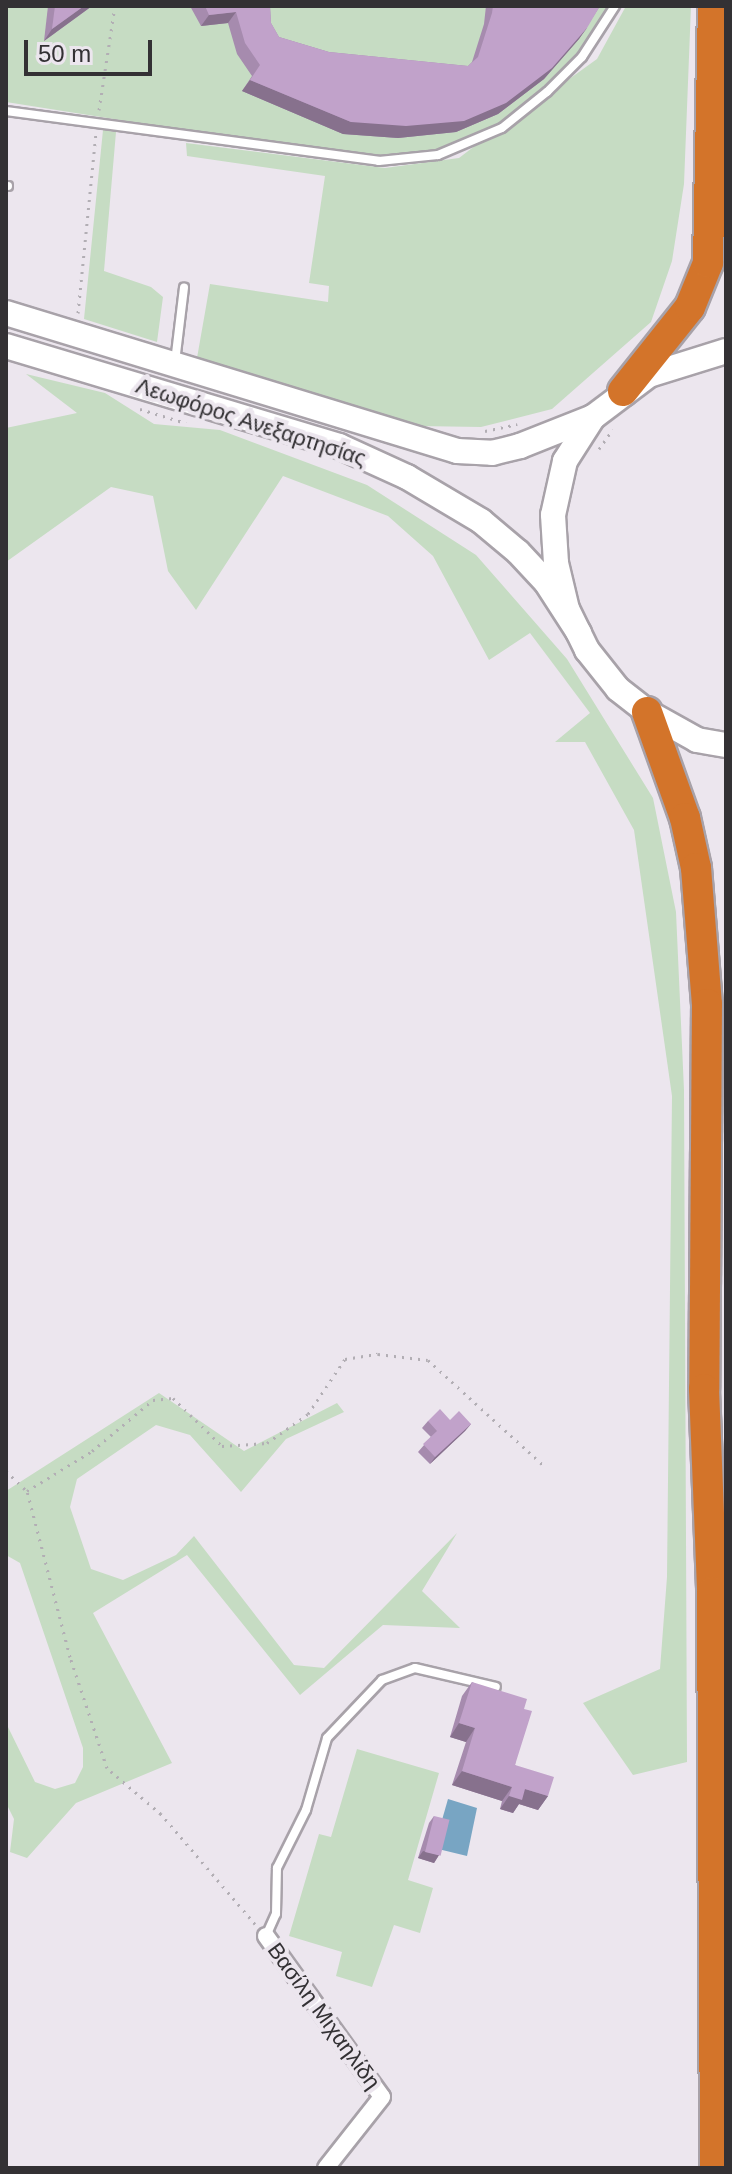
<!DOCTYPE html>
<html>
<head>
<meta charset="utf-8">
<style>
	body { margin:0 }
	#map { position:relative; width:732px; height:2174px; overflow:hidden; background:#ece6ee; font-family:Arial,sans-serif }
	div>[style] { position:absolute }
	.green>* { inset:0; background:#c6dcc3 }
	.water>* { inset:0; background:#78a5c3 }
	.path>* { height:3px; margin-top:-1.5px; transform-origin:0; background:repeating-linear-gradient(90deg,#b2aeb4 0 2px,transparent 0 8px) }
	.roads { filter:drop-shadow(2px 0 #a8a2a9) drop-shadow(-2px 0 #a8a2a9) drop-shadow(0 2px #a8a2a9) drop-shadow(0 -2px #a8a2a9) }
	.service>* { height:8px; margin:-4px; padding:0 4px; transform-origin:4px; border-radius:4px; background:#fff }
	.minor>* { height:16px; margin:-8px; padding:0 8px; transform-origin:8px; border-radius:8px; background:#fff }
	.secondary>* { height:24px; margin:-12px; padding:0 12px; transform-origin:12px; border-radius:12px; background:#fff }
	.motorway>* { height:30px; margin:-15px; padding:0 15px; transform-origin:15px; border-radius:15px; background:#d3742a }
	.wall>* { inset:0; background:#a68bae }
	.shaded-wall>* { inset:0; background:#87718d }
	.building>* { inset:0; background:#c1a2ca; transform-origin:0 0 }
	span { translate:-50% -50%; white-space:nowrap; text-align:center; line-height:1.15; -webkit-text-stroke:8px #ece6ee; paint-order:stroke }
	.street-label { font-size:22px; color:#333134 }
	.frame { position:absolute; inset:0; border:8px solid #333134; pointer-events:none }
	.scale { position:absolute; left:24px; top:40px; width:128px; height:36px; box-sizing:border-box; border:4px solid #333134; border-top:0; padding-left:10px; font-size:24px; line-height:28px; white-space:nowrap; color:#333134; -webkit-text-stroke:6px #ece6ee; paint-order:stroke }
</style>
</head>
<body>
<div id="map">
	<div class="green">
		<div style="clip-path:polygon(6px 6px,618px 6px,565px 82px,597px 59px,626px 6px,691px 6px,684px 184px,672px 261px,651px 322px,552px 409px,481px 427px,418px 426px,197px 358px,210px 284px,328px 302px,329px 286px,309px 283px,325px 176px,187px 156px,186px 143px,385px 168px,459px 158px,480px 142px,426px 159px,361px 158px,6px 102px)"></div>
		<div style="clip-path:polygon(103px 130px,116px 132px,104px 271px,151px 287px,163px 297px,157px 342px,84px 319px)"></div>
		<div style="clip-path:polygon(26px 374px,105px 393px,154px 424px,220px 430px,367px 485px,476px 555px,567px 659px,653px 798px,676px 912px,684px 1090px,687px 1762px,633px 1775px,583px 1703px,660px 1669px,667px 1577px,672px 1096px,634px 830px,585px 742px,555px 742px,590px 713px,530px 633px,489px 660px,433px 556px,388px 516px,283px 476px,196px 610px,168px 571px,153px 496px,111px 487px,6px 562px,6px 428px,77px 413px)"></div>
		<div style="clip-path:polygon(159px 1393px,244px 1451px,337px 1403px,344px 1412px,286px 1439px,241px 1492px,190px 1435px,156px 1425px,77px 1479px,70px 1507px,91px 1569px,123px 1580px,176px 1555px,194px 1536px,294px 1665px,324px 1668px,457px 1533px,422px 1591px,460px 1628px,383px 1625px,300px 1695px,187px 1555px,93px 1613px,172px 1763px,76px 1803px,27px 1858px,10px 1852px,14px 1819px,6px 1803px,6px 1723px,35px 1782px,55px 1789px,75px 1783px,83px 1767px,83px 1748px,20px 1563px,6px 1555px,6px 1491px)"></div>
		<div style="clip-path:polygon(357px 1749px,439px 1773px,408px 1880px,433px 1888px,420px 1933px,394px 1925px,372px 1987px,336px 1976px,342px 1952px,289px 1936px,319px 1834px,331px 1837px)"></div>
	</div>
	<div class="water">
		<div style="clip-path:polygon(448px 1799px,477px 1808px,467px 1856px,434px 1848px)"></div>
	</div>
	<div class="path">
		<div style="left:99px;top:110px;width:105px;rotate:-81.3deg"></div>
		<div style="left:78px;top:313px;width:181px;rotate:-84.3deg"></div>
		<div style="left:140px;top:409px;width:48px;rotate:16.9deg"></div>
		<div style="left:485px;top:431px;width:33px;rotate:-12deg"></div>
		<div style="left:599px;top:449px;width:24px;rotate:-55deg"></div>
		<div style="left:6px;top:1471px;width:29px;rotate:44deg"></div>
		<div style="left:255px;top:1924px;width:145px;rotate:-130.5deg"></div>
		<div style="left:161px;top:1814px;width:71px;rotate:-139.6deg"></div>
		<div style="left:107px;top:1768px;width:117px;rotate:-108.4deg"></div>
		<div style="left:70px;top:1657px;width:171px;rotate:-104.5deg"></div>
		<div style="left:27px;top:1491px;width:76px;rotate:-31.6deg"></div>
		<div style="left:92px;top:1451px;width:80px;rotate:-39.9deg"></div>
		<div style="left:153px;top:1400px;width:20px;rotate:-6deg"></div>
		<div style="left:173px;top:1398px;width:69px;rotate:44.4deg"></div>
		<div style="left:222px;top:1446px;width:45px;rotate:-3.8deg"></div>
		<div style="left:267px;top:1443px;width:50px;rotate:-35.3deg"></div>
		<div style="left:308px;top:1414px;width:66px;rotate:-56.1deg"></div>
		<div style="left:345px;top:1359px;width:33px;rotate:-9deg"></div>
		<div style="left:378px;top:1354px;width:50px;rotate:6.8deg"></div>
		<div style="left:428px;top:1360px;width:159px;rotate:42.4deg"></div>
	</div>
	<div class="roads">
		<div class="service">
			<div style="left:6px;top:111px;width:376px;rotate:7.6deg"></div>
			<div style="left:379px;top:161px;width:59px;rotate:-5.8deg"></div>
			<div style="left:438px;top:155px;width:69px;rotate:-22.9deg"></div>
			<div style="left:502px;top:128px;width:58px;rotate:-38.7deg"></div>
			<div style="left:547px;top:92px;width:49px;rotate:-45deg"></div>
			<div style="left:582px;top:57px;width:61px;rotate:-57.1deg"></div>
			<div style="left:6px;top:186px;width:2px"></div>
			<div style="left:175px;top:362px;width:75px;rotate:-83.1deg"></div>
			<div style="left:266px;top:1936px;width:24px;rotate:-66deg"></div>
			<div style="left:276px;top:1914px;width:46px;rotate:-88.8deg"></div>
			<div style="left:277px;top:1868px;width:65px;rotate:-63.4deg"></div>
			<div style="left:306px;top:1810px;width:75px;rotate:-73.7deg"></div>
			<div style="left:327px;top:1738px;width:80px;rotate:-46.5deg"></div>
			<div style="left:382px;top:1680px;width:35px;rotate:-20deg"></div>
			<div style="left:415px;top:1668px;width:83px;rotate:13.2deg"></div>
		</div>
		<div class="minor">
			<div style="left:266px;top:1936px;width:198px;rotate:54.2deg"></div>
			<div style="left:382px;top:2097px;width:90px;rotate:128.3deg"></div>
		</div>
		<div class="secondary">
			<div style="left:6px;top:313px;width:472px;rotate:17deg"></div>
			<div style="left:457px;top:451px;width:35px;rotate:3deg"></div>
			<div style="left:492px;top:453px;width:29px;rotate:-14deg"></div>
			<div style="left:520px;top:446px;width:79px;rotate:-21.7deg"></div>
			<div style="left:6px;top:346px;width:348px;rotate:16.7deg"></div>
			<div style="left:339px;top:446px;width:75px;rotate:24.5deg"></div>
			<div style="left:407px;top:477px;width:86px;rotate:30.7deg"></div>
			<div style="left:481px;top:521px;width:48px;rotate:40deg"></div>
			<div style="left:518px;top:552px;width:41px;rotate:47deg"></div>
			<div style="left:546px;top:582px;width:61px;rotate:57.1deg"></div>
			<div style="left:726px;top:351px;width:81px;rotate:162.7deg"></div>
			<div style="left:649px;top:375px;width:70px;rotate:143.1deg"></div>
			<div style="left:593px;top:417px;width:52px;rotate:122.5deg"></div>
			<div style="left:565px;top:461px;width:55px;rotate:102.5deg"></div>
			<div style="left:553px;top:515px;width:48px;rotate:86.4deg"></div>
			<div style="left:556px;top:563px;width:47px;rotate:76.6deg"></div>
			<div style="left:567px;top:609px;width:46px;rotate:64deg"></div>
			<div style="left:587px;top:650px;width:50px;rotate:51.5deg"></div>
			<div style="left:618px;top:689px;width:37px;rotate:38deg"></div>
			<div style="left:647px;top:712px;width:57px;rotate:29.2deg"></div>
			<div style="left:697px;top:740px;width:29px;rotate:10deg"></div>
		</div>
		<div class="motorway">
			<div style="left:623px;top:391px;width:107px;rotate:-51.4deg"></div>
			<div style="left:690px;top:307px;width:48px;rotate:-67.8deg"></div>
			<div style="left:708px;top:263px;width:257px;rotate:-88.9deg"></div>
			<div style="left:647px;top:712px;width:113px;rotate:70.3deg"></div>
			<div style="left:685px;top:818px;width:51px;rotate:77.6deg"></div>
			<div style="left:696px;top:868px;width:136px;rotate:85.4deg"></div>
			<div style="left:707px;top:1004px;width:385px;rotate:90.4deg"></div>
			<div style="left:704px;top:1389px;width:203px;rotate:87.7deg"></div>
			<div style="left:712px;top:1592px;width:576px;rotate:89.7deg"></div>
		</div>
	</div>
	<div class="wall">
		<div style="clip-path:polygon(48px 6px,92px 6px,44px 41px)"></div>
		<div style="clip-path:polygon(190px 6px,270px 6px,271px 23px,279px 37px,329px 52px,468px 66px,472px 62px,484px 24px,486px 6px,600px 6px,579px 39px,544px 79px,498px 114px,456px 132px,398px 138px,343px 134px,242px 91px,252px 76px,237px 54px,228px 23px,201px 26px)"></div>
		<div style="clip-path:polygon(450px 1420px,471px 1424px,465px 1431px,430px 1464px,418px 1452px,431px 1437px,422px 1428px,428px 1421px)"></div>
		<div style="clip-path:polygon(472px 1682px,524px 1709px,515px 1765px,548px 1796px,538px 1810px,519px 1804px,513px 1813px,500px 1809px,502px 1801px,452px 1785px,466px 1742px,450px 1737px,462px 1696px)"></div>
		<div style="clip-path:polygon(434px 1816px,439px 1855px,434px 1863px,418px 1858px,429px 1823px)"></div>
	</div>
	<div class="shaded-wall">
		<div style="clip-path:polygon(84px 6px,92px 6px,44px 41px,52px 29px)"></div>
		<div style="clip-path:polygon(236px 12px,228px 23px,201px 26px,209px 15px)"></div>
		<div style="clip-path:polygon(587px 28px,579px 39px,544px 79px,498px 114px,456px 132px,398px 138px,343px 134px,242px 91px,250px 80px,351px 122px)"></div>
		<div style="clip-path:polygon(471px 1424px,465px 1431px,430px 1464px,435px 1457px)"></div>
		<div style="clip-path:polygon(459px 1723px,475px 1728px,466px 1742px,450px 1737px)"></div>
		<div style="clip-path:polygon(462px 1771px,512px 1787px,502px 1801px,452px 1785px)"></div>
		<div style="clip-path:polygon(525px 1789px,548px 1796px,538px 1810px,519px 1804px,513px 1813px,500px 1809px,509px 1796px)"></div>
		<div style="clip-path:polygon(423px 1851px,439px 1855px,434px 1863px,418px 1858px)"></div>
	</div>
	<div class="building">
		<div style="clip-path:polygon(55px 6px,84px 6px,52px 29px)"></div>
		<div style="clip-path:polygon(205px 6px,270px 6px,271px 23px,279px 37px,329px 52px,468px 66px,478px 57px,492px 13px,493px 6px,600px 6px,587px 28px,552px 68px,506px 103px,464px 121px,406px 126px,351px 122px,250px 80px,260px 65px,245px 43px,236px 12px,209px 15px)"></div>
		<div style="clip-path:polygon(440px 1409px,450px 1420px,459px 1411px,471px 1424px,435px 1457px,423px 1444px,437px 1431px,428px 1421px)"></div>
		<div style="clip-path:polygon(472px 1682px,527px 1699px,524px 1709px,532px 1711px,515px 1765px,554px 1777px,548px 1796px,525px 1789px,522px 1800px,509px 1796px,512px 1787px,462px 1771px,475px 1728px,459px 1723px)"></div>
		<div style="left:434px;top:1816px;width:16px;height:37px;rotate:14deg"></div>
	</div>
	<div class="street-label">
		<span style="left:251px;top:422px;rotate:18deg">Λεωφόρος Ανεξαρτησίας</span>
		<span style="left:324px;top:2016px;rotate:54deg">Βασίλη Μιχαηλίδη</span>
	</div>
	<div class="frame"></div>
	<div class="scale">50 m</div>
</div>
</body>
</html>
